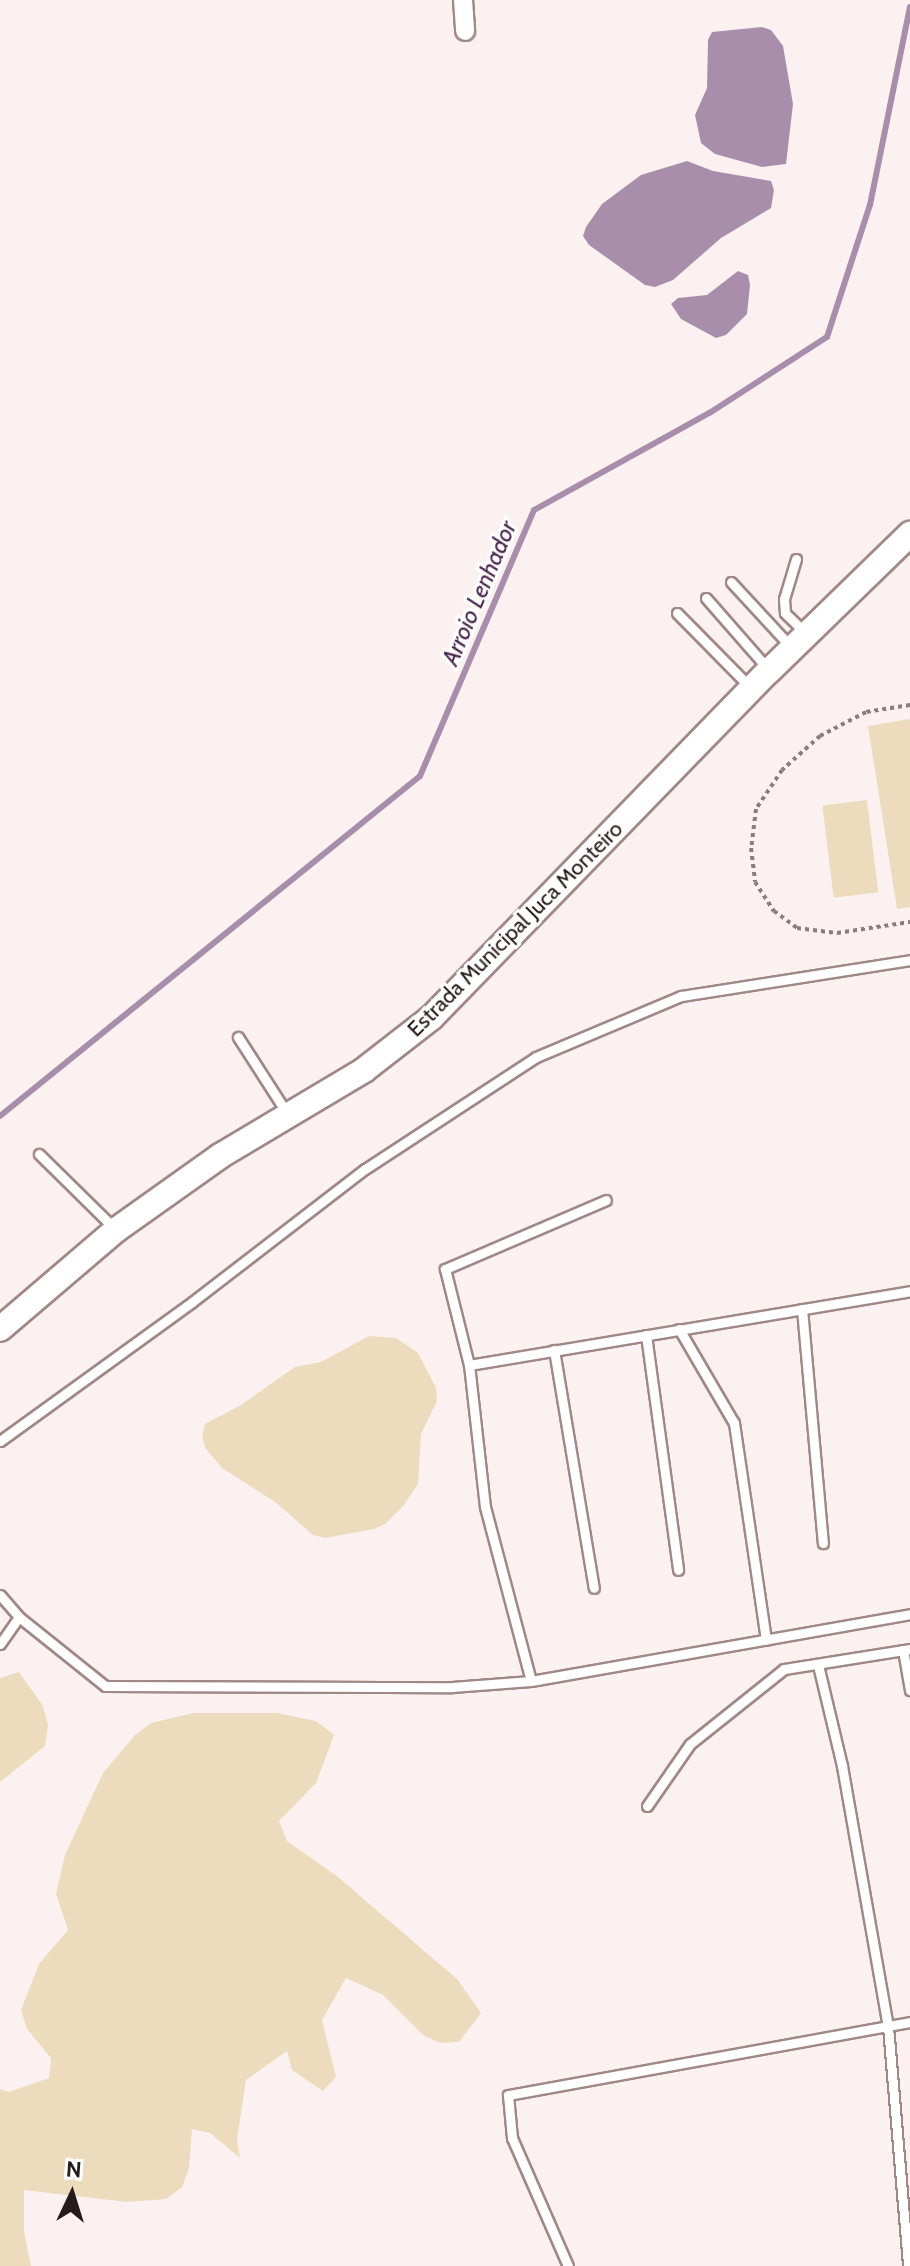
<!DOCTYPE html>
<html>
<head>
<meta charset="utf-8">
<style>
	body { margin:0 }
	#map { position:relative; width:910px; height:2266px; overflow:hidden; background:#fbf1f0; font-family:Cabin,sans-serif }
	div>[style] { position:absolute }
	.green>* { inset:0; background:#ecdcbd; transform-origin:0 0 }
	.water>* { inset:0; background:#a98eac }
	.stream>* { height:6px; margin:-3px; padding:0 3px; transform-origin:3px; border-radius:3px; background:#a98eac }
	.path>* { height:4px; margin-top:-2px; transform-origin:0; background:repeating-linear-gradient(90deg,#877e7d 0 4px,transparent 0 8px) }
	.roads { filter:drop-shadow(2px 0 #a08886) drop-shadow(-2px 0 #a08886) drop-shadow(0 2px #a08886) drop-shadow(0 -2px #a08886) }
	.service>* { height:9px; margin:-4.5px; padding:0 4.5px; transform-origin:4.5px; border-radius:4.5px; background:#fff }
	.minor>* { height:18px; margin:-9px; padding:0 9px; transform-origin:9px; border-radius:9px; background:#fff }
	.tertiary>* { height:24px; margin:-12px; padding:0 12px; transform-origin:12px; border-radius:12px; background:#fff }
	span { translate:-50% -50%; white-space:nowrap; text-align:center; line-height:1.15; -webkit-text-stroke:6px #fff; paint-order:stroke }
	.street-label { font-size:22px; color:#241b1a }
	.water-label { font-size:24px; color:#4a254e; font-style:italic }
	.north { position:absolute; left:32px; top:2154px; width:80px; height:80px; -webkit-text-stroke:6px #fff; paint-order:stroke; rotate:4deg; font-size:22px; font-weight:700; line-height:32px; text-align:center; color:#241b1a }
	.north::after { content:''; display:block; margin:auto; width:28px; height:36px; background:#241b1a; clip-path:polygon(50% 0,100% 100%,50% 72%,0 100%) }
</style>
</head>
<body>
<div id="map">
	<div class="green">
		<div style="clip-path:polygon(910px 719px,910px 907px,897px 909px,868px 726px)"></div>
		<div style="left:867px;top:800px;width:93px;height:45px;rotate:83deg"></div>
		<div style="clip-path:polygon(369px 1336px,396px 1338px,418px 1353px,436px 1388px,437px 1401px,421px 1434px,418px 1484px,403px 1506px,385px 1524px,374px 1529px,325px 1538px,313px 1535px,275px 1502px,222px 1468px,206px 1449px,202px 1437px,205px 1424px,241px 1405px,295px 1367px,321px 1362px)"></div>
		<div style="clip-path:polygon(19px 1672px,43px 1706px,48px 1725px,45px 1746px,0 1782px,0 1678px)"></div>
		<div style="clip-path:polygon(194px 1713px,277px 1713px,316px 1721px,334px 1735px,316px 1783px,279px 1821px,287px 1841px,338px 1877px,457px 1979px,481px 2013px,459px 2042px,440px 2043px,423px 2035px,383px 1995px,346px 1978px,322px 2020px,336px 2077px,323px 2091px,292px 2070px,287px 2051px,246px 2080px,237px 2139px,240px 2158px,210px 2133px,192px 2129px,189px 2168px,182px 2187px,166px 2199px,127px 2202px,24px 2190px,24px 2232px,31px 2266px,0 2266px,0 2089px,9px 2092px,49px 2078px,51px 2058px,27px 2029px,21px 2010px,39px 1964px,68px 1930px,56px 1894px,65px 1855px,103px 1773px,135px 1735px,151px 1723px)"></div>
	</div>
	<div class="water">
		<div style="clip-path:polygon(762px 27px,771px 30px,783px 46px,793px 104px,786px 164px,762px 167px,715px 154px,701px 143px,695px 115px,707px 88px,708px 40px,712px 32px)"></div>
		<div style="clip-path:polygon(687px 161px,713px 171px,771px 181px,774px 190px,771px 208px,721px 238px,673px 280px,655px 287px,645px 285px,589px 245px,583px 236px,586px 227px,602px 204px,641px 175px)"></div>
		<div style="clip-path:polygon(738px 271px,748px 275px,750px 285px,747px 314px,726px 335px,716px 338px,681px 319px,671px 304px,678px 298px,707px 295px)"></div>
	</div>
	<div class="stream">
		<div style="left:0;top:1116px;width:540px;rotate:-38.99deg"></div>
		<div style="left:420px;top:776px;width:289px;rotate:-66.8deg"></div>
		<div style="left:534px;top:510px;width:202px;rotate:-29deg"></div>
		<div style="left:711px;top:412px;width:138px;rotate:-32.9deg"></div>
		<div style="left:827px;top:337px;width:139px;rotate:-72deg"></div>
		<div style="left:870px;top:205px;width:202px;rotate:-78.6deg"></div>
	</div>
	<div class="path">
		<div style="left:910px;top:705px;width:45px;rotate:171deg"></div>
		<div style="left:866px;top:712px;width:52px;rotate:152.4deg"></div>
		<div style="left:820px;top:736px;width:51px;rotate:138.2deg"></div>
		<div style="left:782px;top:770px;width:47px;rotate:123.7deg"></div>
		<div style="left:756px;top:809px;width:39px;rotate:97deg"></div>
		<div style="left:751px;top:848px;width:34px;rotate:83deg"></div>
		<div style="left:755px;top:882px;width:35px;rotate:57deg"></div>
		<div style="left:774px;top:911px;width:29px;rotate:36deg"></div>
		<div style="left:797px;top:928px;width:40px;rotate:7.1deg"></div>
		<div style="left:837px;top:933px;width:74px;rotate:-8.6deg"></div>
	</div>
	<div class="roads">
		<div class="service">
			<div style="left:796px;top:559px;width:42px;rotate:106.7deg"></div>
			<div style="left:784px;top:599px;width:14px;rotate:86deg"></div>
			<div style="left:785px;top:613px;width:28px;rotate:44deg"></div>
			<div style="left:731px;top:582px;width:88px;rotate:47.3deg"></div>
			<div style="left:706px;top:598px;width:96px;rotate:48.8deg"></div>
			<div style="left:677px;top:613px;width:105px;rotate:45.4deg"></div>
			<div style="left:238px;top:1037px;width:93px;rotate:57.3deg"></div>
			<div style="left:39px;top:1154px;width:108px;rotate:44.6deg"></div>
			<div style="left:802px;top:1309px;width:235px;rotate:84.9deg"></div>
			<div style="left:679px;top:1329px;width:109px;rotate:59.7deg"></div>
			<div style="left:734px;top:1423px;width:219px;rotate:81.6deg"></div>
			<div style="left:646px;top:1335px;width:237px;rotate:82.2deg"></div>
			<div style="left:554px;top:1350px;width:241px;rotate:80.5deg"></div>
			<div style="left:469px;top:1365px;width:99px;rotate:-104deg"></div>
			<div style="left:445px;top:1269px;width:175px;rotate:-23.2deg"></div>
			<div style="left:0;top:1441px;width:237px;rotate:-35.9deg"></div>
			<div style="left:192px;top:1302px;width:218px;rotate:-37.6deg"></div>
			<div style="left:365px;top:1169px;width:204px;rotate:-33.2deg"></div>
			<div style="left:536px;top:1057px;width:157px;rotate:-22.8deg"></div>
			<div style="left:681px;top:996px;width:232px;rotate:-8.9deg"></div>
			<div style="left:0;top:1595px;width:29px;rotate:49deg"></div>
			<div style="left:19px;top:1617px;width:110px;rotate:38.7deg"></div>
			<div style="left:105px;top:1686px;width:347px;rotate:0.2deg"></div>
			<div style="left:452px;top:1687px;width:79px;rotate:-4.3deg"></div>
			<div style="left:531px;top:1681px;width:385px;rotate:-10deg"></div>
			<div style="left:0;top:1644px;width:33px;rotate:-55deg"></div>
			<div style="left:903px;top:1650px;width:41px;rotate:80.1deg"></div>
			<div style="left:818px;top:1665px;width:104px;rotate:76.6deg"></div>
			<div style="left:842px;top:1766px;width:264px;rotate:80deg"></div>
			<div style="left:888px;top:2026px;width:241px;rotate:85.2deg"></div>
			<div style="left:531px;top:1681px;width:180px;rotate:-104.8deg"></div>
			<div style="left:485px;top:1507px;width:143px;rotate:-96.4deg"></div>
			<div style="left:469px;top:1365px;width:447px;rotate:-9.5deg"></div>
			<div style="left:647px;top:1806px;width:75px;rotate:-55.3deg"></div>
			<div style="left:690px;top:1744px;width:120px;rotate:-38.6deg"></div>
			<div style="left:784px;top:1669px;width:128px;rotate:-9deg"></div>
			<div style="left:568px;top:2266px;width:140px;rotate:-113.6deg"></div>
			<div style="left:512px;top:2138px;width:43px;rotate:-95.3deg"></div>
			<div style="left:508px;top:2095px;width:409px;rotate:-10.3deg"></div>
		</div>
		<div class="minor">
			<div style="left:463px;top:0;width:31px;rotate:86deg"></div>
		</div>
		<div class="tertiary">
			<div style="left:0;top:1329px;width:153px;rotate:-40.5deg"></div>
			<div style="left:116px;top:1230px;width:128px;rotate:-35.4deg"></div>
			<div style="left:220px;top:1156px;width:168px;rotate:-30.8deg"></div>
			<div style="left:364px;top:1070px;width:86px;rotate:-37.9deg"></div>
			<div style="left:432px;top:1017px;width:483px;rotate:-45.8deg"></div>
			<div style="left:769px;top:671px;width:197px;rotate:-44.2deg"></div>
		</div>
	</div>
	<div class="street-label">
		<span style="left:515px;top:929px;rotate:-45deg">Estrada Municipal Juca Monteiro</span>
	</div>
	<div class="water-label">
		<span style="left:479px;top:593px;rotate:-67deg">Arroio Lenhador</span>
	</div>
	<div class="north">N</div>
</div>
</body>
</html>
